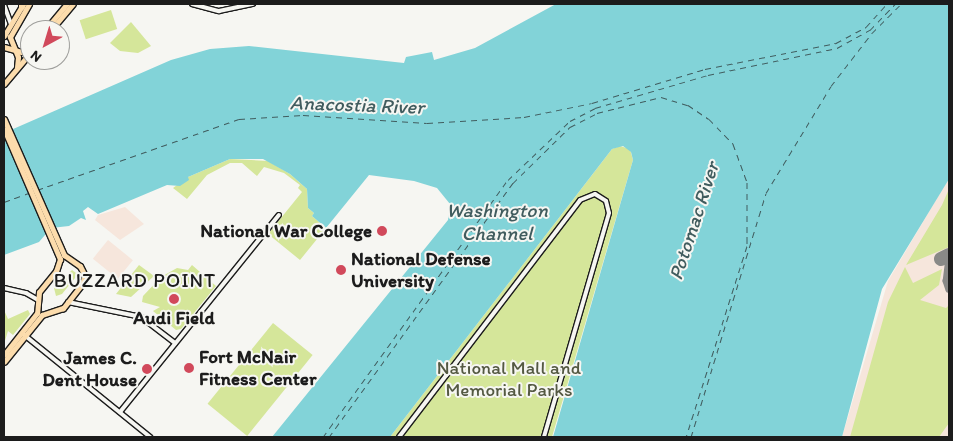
<!DOCTYPE html>
<html>
<head>
<meta charset="utf-8">
<style>
	body { margin:0 }
	#map { position:relative; width:953px; height:441px; overflow:hidden; background:#f6f6f2; font-family:Itim,sans-serif }
	div>[style] { position:absolute }
	.built>* { inset:0; background:#f6e6dc; transform-origin:0 0 }
	.green>* { inset:0; background:#d5e69a; transform-origin:0 0 }
	.water>* { inset:0; background:#82d3d8 }
	.ferry>* { height:1px; margin-top:-0.5px; transform-origin:0; background:repeating-linear-gradient(90deg,#405c5e 0 6px,transparent 0 11px) }
	.taxiway>* { height:5.5px; margin:-2.75px; padding:0 2.75px; transform-origin:2.75px; border-radius:2.75px; background:#898987 }
	.runway>* { height:14px; margin:-7px; padding:0 7px; transform-origin:7px; border-radius:7px; background:#898987 }
	.roads { filter:drop-shadow(1px 0 #1c1c1c) drop-shadow(-1px 0 #1c1c1c) drop-shadow(0 1px #1c1c1c) drop-shadow(0 -1px #1c1c1c) }
	.secondary>* { height:4px; margin:-2px; padding:0 2px; transform-origin:2px; border-radius:2px; background:#f6f6f2 }
	.primary>* { height:5px; margin:-2.5px; padding:0 2.5px; transform-origin:2.5px; border-radius:2.5px; background:#fcdcac }
	.highway>* { height:6px; margin:-3px; padding:0 3px; transform-origin:3px; border-radius:3px; background:#fcdcac }
	.dots>* { width:14px; height:14px; translate:-50% -50%; box-sizing:border-box; border:2px solid #f6f6f2; border-radius:50% }
	span { translate:-50% -50%; white-space:nowrap; text-align:center; line-height:1.15; -webkit-text-stroke:4px #f6f6f2; paint-order:stroke }
	.poi-label { font-size:19px; color:#1c1c1c; font-weight:700 }
	.right { translate:-100% -50%; text-align:right }
	.left { translate:0 -50%; text-align:left }
	.park-label { font-size:19px; color:#545942 }
	.water-label { font-size:20px; color:#405c5e; font-style:italic }
	.neighbourhood-label { font-size:20px; color:#1c1c1c; letter-spacing:1px }
	.frame { position:absolute; inset:0; border:5px solid #1c1c1c; pointer-events:none }
	.north { position:absolute; left:20px; top:20px; width:50px; height:50px; box-sizing:border-box; background:#f6f6f2; border:1px solid #9f9f9c; border-radius:50%; rotate:219deg; font-size:14px; font-weight:700; line-height:20px; text-align:center; color:#1c1c1c }
	.north::after { content:''; display:block; margin:auto; width:18px; height:22px; background:#d1495b; clip-path:polygon(50% 0,100% 100%,50% 72%,0 100%) }
</style>
</head>
<body>
<div id="map">
	<div class="built">
		<div style="clip-path:polygon(949px 178px,949px 437px,842px 437px,888px 281px)"></div>
		<div style="clip-path:polygon(125px 207px,144px 224px,120px 240px,95px 220px,98px 215px)"></div>
		<div style="left:108px;top:240px;width:32px;height:24px;rotate:39deg"></div>
	</div>
	<div class="green">
		<div style="left:111px;top:10px;width:20px;height:33px;rotate:72deg"></div>
		<div style="clip-path:polygon(131px 22px,151px 46px,138px 53px,120px 51px,110px 43px)"></div>
		<div style="clip-path:polygon(620px 146px,630px 149px,633px 160px,552px 437px,390px 437px,612px 149px)"></div>
		<div style="clip-path:polygon(230px 159px,268px 161px,290px 174px,307px 189px,308px 208px,314px 213px,312px 216px,326px 228px,300px 260px,268px 234px,302px 192px,298px 188px,300px 185px,284px 173px,264px 167px,257px 176px,242px 163px,230px 163px,207px 175px,187px 199px,173px 188px,188px 177px)"></div>
		<div style="clip-path:polygon(949px 189px,949px 247px,906px 265px,942px 205px)"></div>
		<div style="clip-path:polygon(139px 265px,154px 276px,131px 297px,116px 294px)"></div>
		<div style="clip-path:polygon(192px 265px,216px 286px,181px 329px,176px 330px,153px 311px,160px 307px,142px 302px,143px 296px,161px 277px,177px 268px,188px 270px)"></div>
		<div style="clip-path:polygon(905px 267px,913px 283px,942px 269px,939px 285px,920px 300px,946px 308px,949px 305px,949px 423px,939px 437px,850px 437px,888px 302px)"></div>
		<div style="clip-path:polygon(72px 270px,76px 273px,75px 278px,62px 294px,56px 296px,54px 288px)"></div>
		<div style="clip-path:polygon(4px 310px,8px 319px,28px 310px,30px 314px,13px 335px,8px 331px,4px 344px)"></div>
		<div style="left:273px;top:323px;width:51px;height:104px;rotate:39deg"></div>
	</div>
	<div class="water">
		<div style="clip-path:polygon(556px 4px,949px 4px,949px 179px,882px 289px,842px 437px,553px 437px,633px 160px,631px 152px,623px 146px,612px 149px,390px 437px,272px 437px,448px 220px,450px 204px,437px 188px,414px 181px,369px 175px,326px 228px,312px 216px,314px 213px,308px 208px,307px 189px,290px 174px,263px 159px,230px 159px,188px 177px,189px 180px,180px 186px,167px 185px,98px 214px,88px 207px,83px 211px,86px 220px,81px 218px,69px 226px,51px 228px,39px 242px,4px 255px,4px 133px,171px 60px,210px 49px,249px 46px,404px 63px,406px 57px,432px 52px,434px 60px,475px 48px)"></div>
	</div>
	<div class="ferry">
		<div style="left:37px;top:190px;width:214px;rotate:-19.4deg"></div>
		<div style="left:239px;top:119px;width:64px;rotate:-3.6deg"></div>
		<div style="left:303px;top:115px;width:124px;rotate:3.7deg"></div>
		<div style="left:427px;top:123px;width:97px;rotate:-3.5deg"></div>
		<div style="left:524px;top:117px;width:69px;rotate:-11.6deg"></div>
		<div style="left:592px;top:103px;width:118px;rotate:-16.7deg"></div>
		<div style="left:705px;top:69px;width:134px;rotate:-11.2deg"></div>
		<div style="left:836px;top:43px;width:34px;rotate:-28deg"></div>
		<div style="left:866px;top:27px;width:31px;rotate:-48deg"></div>
		<div style="left:4px;top:202px;width:27px;rotate:-20deg"></div>
		<div style="left:323px;top:437px;width:317px;rotate:-54.3deg"></div>
		<div style="left:508px;top:180px;width:86px;rotate:-43.6deg"></div>
		<div style="left:570px;top:121px;width:28px;rotate:-27deg"></div>
		<div style="left:595px;top:108px;width:118px;rotate:-16.3deg"></div>
		<div style="left:708px;top:75px;width:132px;rotate:-11.8deg"></div>
		<div style="left:837px;top:48px;width:38px;rotate:-29deg"></div>
		<div style="left:870px;top:30px;width:36px;rotate:-46deg"></div>
		<div style="left:329px;top:437px;width:314px;rotate:-54.1deg"></div>
		<div style="left:513px;top:183px;width:80px;rotate:-44.5deg"></div>
		<div style="left:570px;top:127px;width:30px;rotate:-27deg"></div>
		<div style="left:597px;top:113px;width:66px;rotate:-14deg"></div>
		<div style="left:661px;top:97px;width:28px;rotate:17deg"></div>
		<div style="left:688px;top:105px;width:25px;rotate:34deg"></div>
		<div style="left:709px;top:119px;width:35px;rotate:46deg"></div>
		<div style="left:733px;top:144px;width:40px;rotate:69.8deg"></div>
		<div style="left:747px;top:182px;width:64px;rotate:90deg"></div>
		<div style="left:747px;top:246px;width:201px;rotate:107.7deg"></div>
		<div style="left:691px;top:437px;width:255px;rotate:-72.9deg"></div>
		<div style="left:766px;top:193px;width:125px;rotate:-58.7deg"></div>
		<div style="left:831px;top:86px;width:67px;rotate:-52.3deg"></div>
		<div style="left:872px;top:33px;width:41px;rotate:-45deg"></div>
	</div>
	<div class="taxiway">
		<div style="left:949px;top:258px;width:23px;rotate:97deg"></div>
		<div style="left:946px;top:281px;width:9px;rotate:72deg"></div>
	</div>
	<div class="runway">
		<div style="left:941px;top:259px;width:9px;rotate:-27deg"></div>
	</div>
	<div class="roads">
		<div class="secondary">
			<div style="left:192px;top:4px;width:28px;rotate:15deg"></div>
			<div style="left:219px;top:11px;width:35px;rotate:-12deg"></div>
			<div style="left:4px;top:5px;width:20px;rotate:70deg"></div>
			<div style="left:4px;top:288px;width:23px;rotate:13deg"></div>
			<div style="left:26px;top:293px;width:14px;rotate:30deg"></div>
			<div style="left:68px;top:302px;width:75px;rotate:11.6deg"></div>
			<div style="left:141px;top:317px;width:43px;rotate:37.4deg"></div>
			<div style="left:23px;top:334px;width:164px;rotate:39deg"></div>
			<div style="left:120px;top:412px;width:253px;rotate:-51.1deg"></div>
			<div style="left:399px;top:437px;width:298px;rotate:-52.6deg"></div>
			<div style="left:580px;top:200px;width:16px;rotate:-22deg"></div>
			<div style="left:595px;top:194px;width:13px;rotate:32deg"></div>
			<div style="left:606px;top:201px;width:12px;rotate:76deg"></div>
			<div style="left:609px;top:213px;width:233px;rotate:106.2deg"></div>
		</div>
		<div class="primary">
			<div style="left:45px;top:30px;width:34px;rotate:-50deg"></div>
			<div style="left:51px;top:30px;width:34px;rotate:-50deg"></div>
			<div style="left:4px;top:36px;width:37px;rotate:-59deg"></div>
			<div style="left:4px;top:47px;width:18px;rotate:16deg"></div>
			<div style="left:21px;top:52px;width:9px;rotate:-18deg"></div>
			<div style="left:17px;top:67px;width:10px;rotate:-84deg"></div>
			<div style="left:18px;top:57px;width:22px;rotate:-112deg"></div>
			<div style="left:10px;top:37px;width:38px;rotate:-60deg"></div>
			<div style="left:4px;top:84px;width:40px;rotate:-50deg"></div>
			<div style="left:4px;top:119px;width:149px;rotate:66.2deg"></div>
			<div style="left:64px;top:255px;width:19px;rotate:35deg"></div>
			<div style="left:80px;top:266px;width:11px;rotate:63deg"></div>
			<div style="left:85px;top:276px;width:9px;rotate:111deg"></div>
			<div style="left:82px;top:284px;width:31px;rotate:128deg"></div>
			<div style="left:63px;top:308px;width:22px;rotate:162deg"></div>
			<div style="left:42px;top:315px;width:60px;rotate:129deg"></div>
			<div style="left:4px;top:129px;width:142px;rotate:66.7deg"></div>
			<div style="left:60px;top:259px;width:13px;rotate:108deg"></div>
			<div style="left:56px;top:271px;width:27px;rotate:129deg"></div>
			<div style="left:39px;top:292px;width:21px;rotate:95deg"></div>
			<div style="left:37px;top:313px;width:53px;rotate:128.2deg"></div>
		</div>
		<div class="highway">
			<div style="left:22px;top:7px;width:3px;rotate:-90deg"></div>
		</div>
	</div>
	<div class="dots">
		<div style="left:382px;top:231px;background:#d1495b"></div>
		<div style="left:341px;top:270px;background:#d1495b"></div>
		<div style="left:174px;top:299px;background:#d1495b"></div>
		<div style="left:189px;top:368px;background:#d1495b"></div>
		<div style="left:147px;top:369px;background:#d1495b"></div>
	</div>
	<div class="poi-label">
		<span class="right" style="left:372px;top:231px">National War College</span>
		<span class="left" style="left:351px;top:270px">National Defense<br>University</span>
		<span style="left:174px;top:318px">Audi Field</span>
		<span class="left" style="left:199px;top:368px">Fort McNair<br>Fitness Center</span>
		<span class="right" style="left:137px;top:369px">James C.<br>Dent House</span>
	</div>
	<div class="park-label">
		<span style="left:509px;top:379px">National Mall and<br>Memorial Parks</span>
	</div>
	<div class="water-label">
		<span style="left:357px;top:105px;rotate:2deg">Anacostia River</span>
		<span style="left:497px;top:222px">Washington<br>Channel</span>
		<span style="left:694px;top:221px;rotate:-72deg">Potomac River</span>
	</div>
	<div class="neighbourhood-label">
		<span style="left:135px;top:280px">BUZZARD POINT</span>
	</div>
	<div class="frame"></div>
	<div class="north">N</div>
</div>
</body>
</html>
